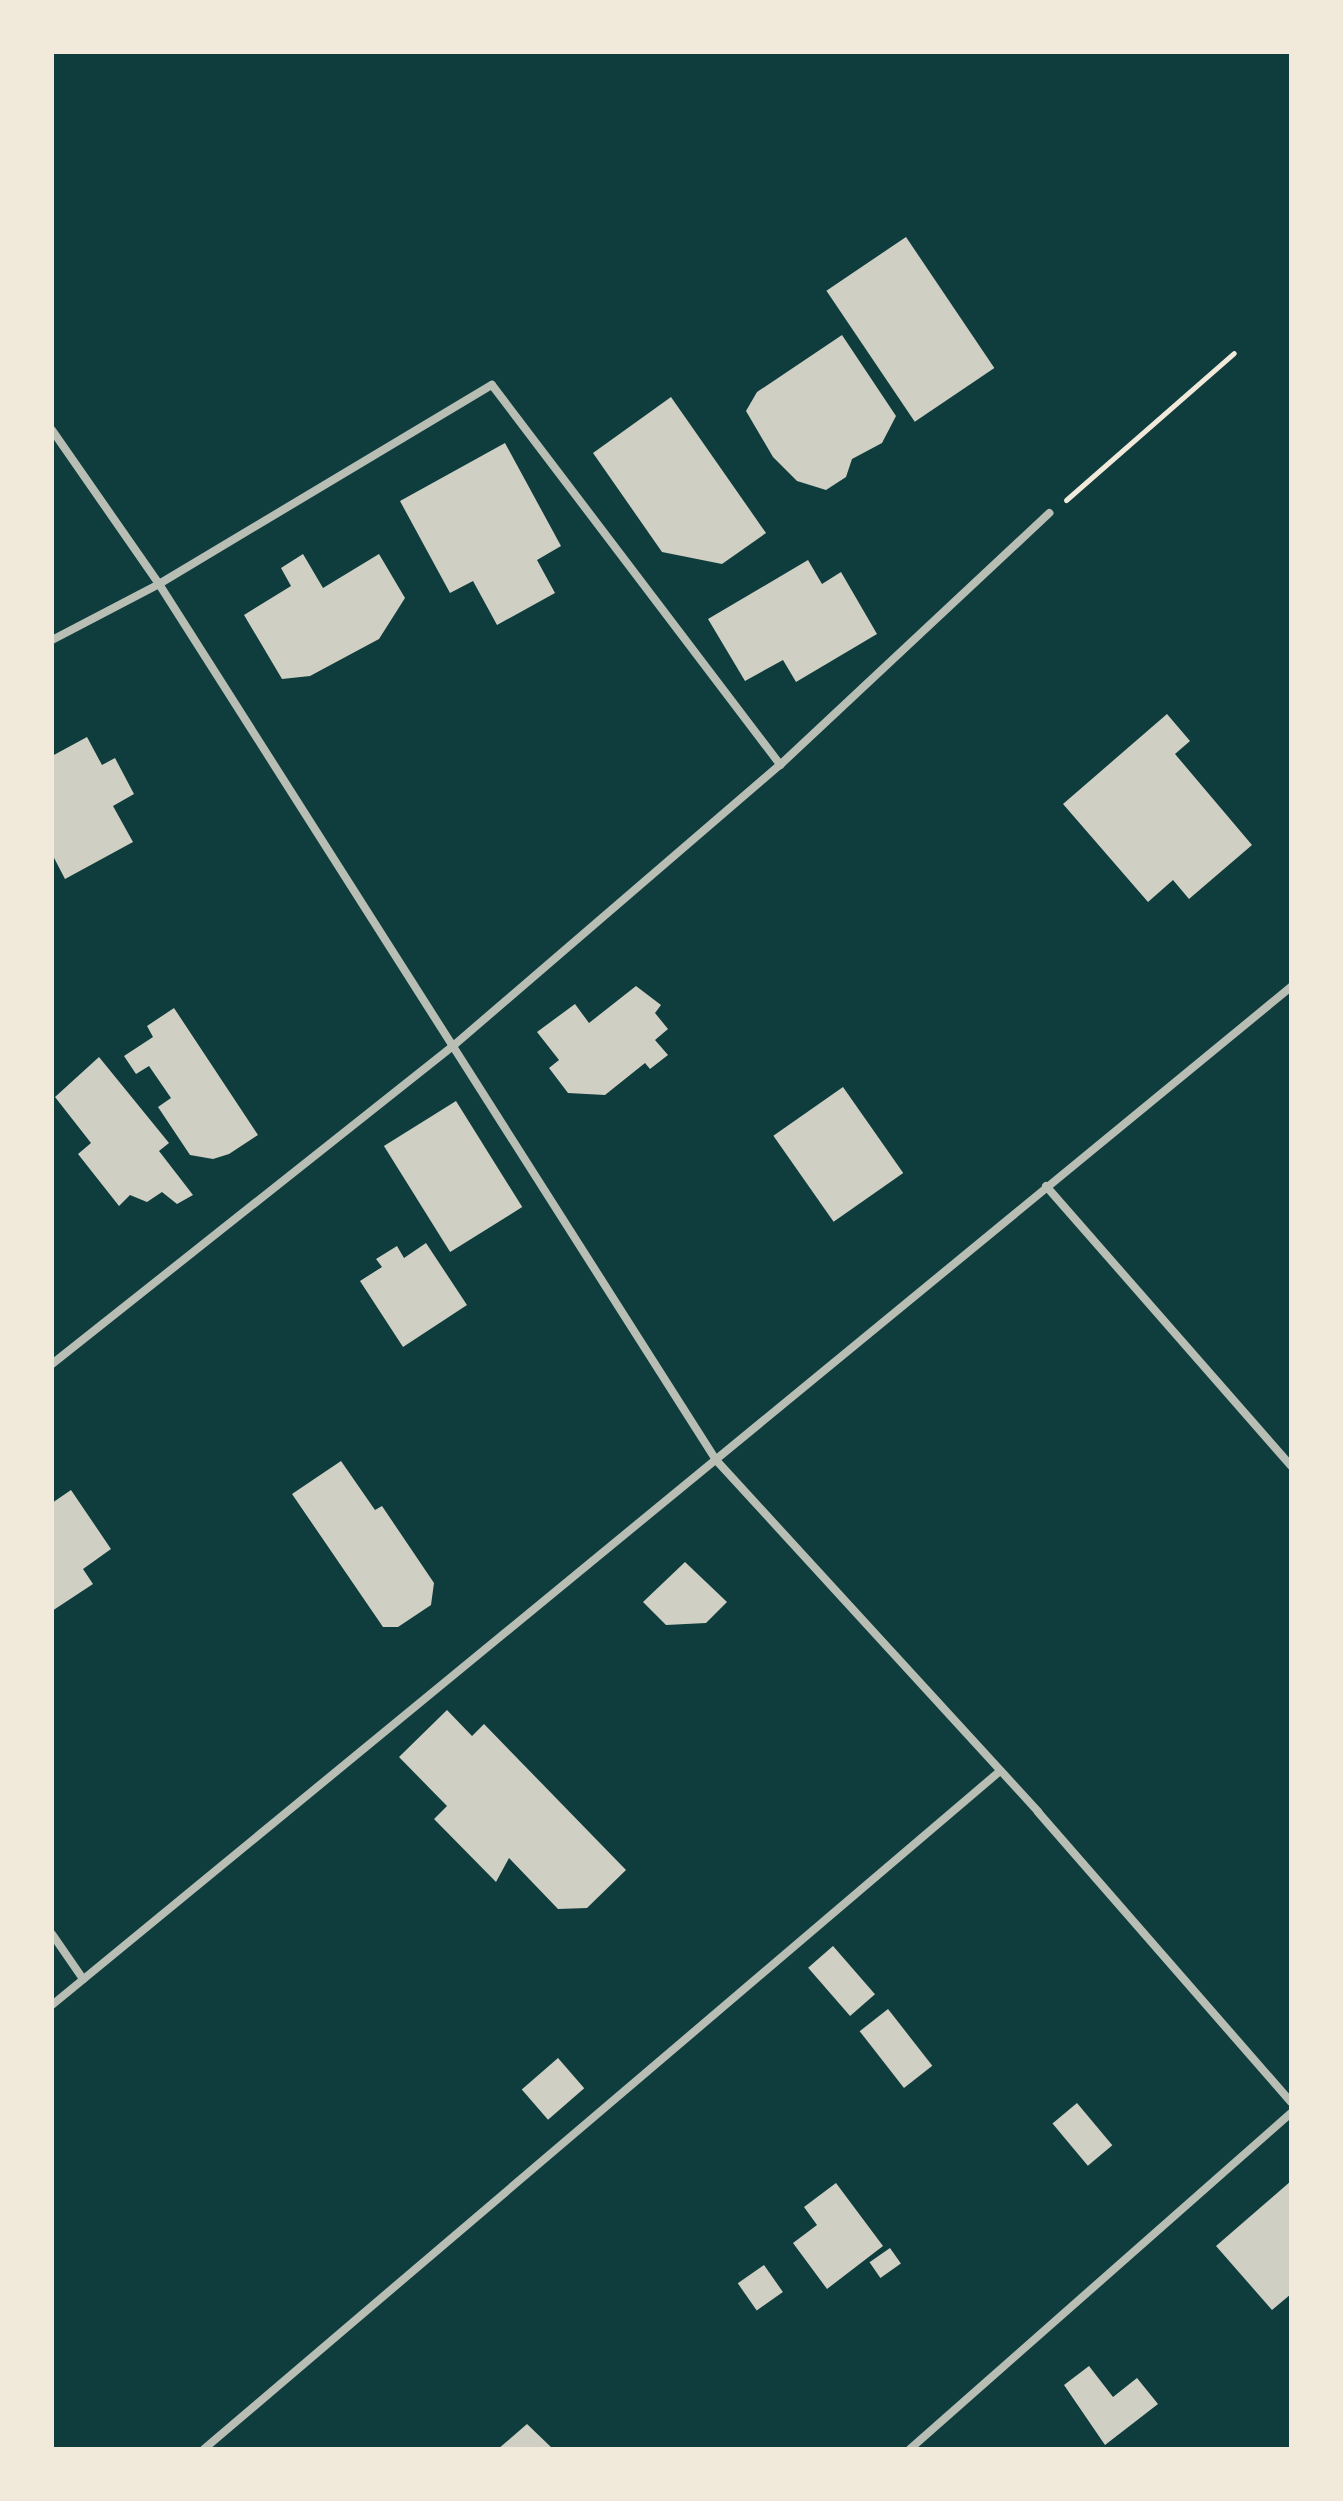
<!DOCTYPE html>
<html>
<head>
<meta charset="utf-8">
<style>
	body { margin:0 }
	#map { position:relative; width:1343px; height:2501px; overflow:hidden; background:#0f3d3e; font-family:"Crimson Pro",serif }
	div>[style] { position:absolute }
	.building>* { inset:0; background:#cfcfc3; transform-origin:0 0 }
	.path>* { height:5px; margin:-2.5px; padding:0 2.5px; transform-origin:2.5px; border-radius:2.5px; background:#f1e9da }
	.minor>* { height:8px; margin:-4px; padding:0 4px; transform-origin:4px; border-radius:4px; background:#b8beb3 }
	span { translate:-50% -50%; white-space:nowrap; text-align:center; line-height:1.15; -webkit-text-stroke:8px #f1e9da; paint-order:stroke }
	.frame { position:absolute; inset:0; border:54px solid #f1e9da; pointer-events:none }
</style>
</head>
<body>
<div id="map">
	<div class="building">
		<div style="left:906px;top:237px;width:158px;height:96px;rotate:56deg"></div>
		<div style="clip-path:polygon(842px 335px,896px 416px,882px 443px,852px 459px,846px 477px,826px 490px,797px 481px,773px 457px,746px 411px,757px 392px)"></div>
		<div style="clip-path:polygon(671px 397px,766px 533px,722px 564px,662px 552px,593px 453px)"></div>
		<div style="clip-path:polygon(505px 443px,561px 546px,537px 560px,555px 593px,497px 625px,473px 581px,450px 593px,400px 501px)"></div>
		<div style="clip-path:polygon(303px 554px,323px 588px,379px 554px,405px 598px,379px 639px,310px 676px,282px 679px,244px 615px,291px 586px,281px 568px)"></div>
		<div style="clip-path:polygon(808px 560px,822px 584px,841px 572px,877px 634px,796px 682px,783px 660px,745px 681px,708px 619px)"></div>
		<div style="clip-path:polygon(1167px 714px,1190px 741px,1175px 754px,1252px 845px,1189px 899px,1173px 880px,1148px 902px,1063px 804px)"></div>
		<div style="clip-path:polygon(87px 737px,102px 765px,115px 758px,134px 794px,113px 806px,133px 842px,65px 879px,52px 854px,52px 756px)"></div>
		<div style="clip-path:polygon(636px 986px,661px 1005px,655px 1013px,668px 1029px,655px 1040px,668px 1055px,650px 1069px,645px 1063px,605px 1095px,568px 1093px,549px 1068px,559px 1060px,537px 1032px,575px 1004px,589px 1023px)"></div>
		<div style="clip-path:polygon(174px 1008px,258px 1135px,229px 1154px,213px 1159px,190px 1155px,158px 1107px,171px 1098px,149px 1066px,136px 1074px,124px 1056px,153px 1037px,147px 1026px)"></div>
		<div style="clip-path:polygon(99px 1057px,169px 1143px,159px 1151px,193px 1195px,177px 1204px,162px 1192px,147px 1202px,130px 1195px,119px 1206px,78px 1154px,91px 1143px,55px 1097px)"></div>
		<div style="left:843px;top:1087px;width:105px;height:85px;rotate:55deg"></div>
		<div style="left:456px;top:1101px;width:125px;height:85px;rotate:58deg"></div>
		<div style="clip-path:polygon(426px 1243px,467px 1305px,403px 1347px,360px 1281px,382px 1267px,376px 1259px,397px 1246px,404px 1258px)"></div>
		<div style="clip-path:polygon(341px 1461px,375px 1510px,382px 1506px,434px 1583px,431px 1605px,398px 1627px,383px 1627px,292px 1494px)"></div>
		<div style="clip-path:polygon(71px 1490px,111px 1549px,83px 1569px,93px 1584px,52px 1611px,52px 1503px)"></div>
		<div style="clip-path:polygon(685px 1562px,727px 1602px,706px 1623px,666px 1625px,643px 1602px)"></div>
		<div style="clip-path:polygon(447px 1710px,472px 1736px,484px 1724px,626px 1870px,587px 1908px,558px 1909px,509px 1858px,496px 1882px,434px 1819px,447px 1806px,399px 1757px)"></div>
		<div style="left:833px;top:1946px;width:64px;height:33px;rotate:49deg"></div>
		<div style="left:888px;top:2009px;width:72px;height:36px;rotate:52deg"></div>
		<div style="left:558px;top:2058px;width:40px;height:48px;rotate:49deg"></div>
		<div style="left:1077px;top:2103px;width:55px;height:32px;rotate:50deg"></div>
		<div style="clip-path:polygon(1291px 2181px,1291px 2294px,1272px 2310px,1216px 2246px)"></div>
		<div style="clip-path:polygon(836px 2183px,883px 2246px,827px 2289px,793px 2243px,817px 2225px,804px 2207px)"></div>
		<div style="left:890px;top:2248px;width:19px;height:25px;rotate:55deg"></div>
		<div style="left:764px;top:2265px;width:33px;height:32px;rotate:55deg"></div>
		<div style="clip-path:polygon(1089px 2366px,1113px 2397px,1137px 2378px,1158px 2404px,1105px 2445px,1064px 2385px)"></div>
		<div style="clip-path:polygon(527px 2424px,553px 2449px,498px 2449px)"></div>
	</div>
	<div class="path">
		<div style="left:1066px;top:500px;width:223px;rotate:-41.2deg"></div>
	</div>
	<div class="minor">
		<div style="left:52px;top:430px;width:188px;rotate:55.2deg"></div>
		<div style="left:159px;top:584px;width:1038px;rotate:57.55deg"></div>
		<div style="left:716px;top:1460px;width:477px;rotate:47.5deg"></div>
		<div style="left:1038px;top:1812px;width:385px;rotate:48.9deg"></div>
		<div style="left:52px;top:640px;width:121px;rotate:-27.6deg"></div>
		<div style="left:159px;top:584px;width:388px;rotate:-30.9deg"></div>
		<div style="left:492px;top:385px;width:477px;rotate:52.8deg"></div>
		<div style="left:1046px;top:1186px;width:372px;rotate:48.8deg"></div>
		<div style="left:52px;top:1364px;width:512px;rotate:-38.42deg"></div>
		<div style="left:453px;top:1046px;width:431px;rotate:-40.7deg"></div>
		<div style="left:780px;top:765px;width:369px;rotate:-43.1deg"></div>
		<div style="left:52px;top:1934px;width:55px;rotate:55.4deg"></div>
		<div style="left:52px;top:2005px;width:1604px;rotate:-39.41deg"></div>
		<div style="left:204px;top:2449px;width:1046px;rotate:-40.42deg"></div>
		<div style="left:910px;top:2449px;width:508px;rotate:-41.41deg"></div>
	</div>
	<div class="frame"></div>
</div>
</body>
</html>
